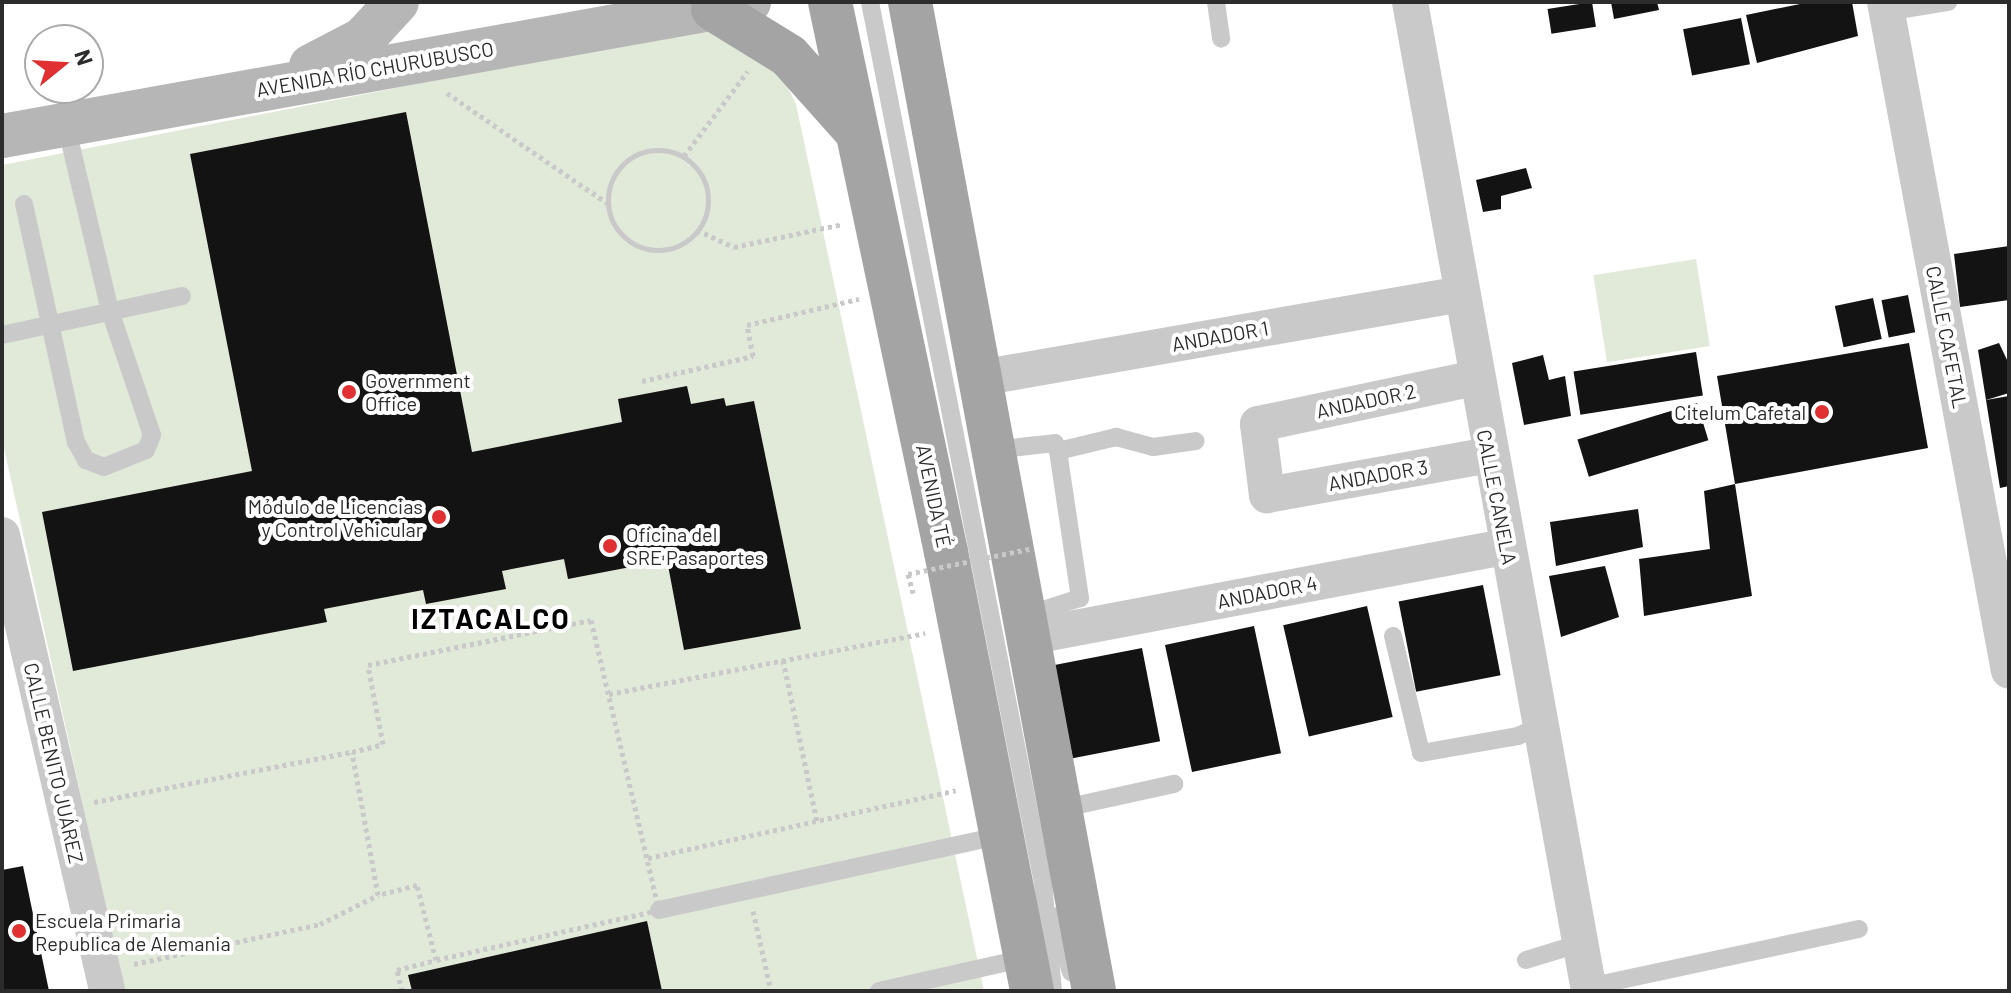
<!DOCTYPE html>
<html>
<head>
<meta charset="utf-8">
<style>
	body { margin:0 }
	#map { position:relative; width:2011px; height:993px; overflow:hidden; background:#fff; font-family:Barlow,sans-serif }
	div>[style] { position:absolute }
	.green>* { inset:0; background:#e1e9d9; transform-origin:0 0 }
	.building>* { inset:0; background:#131313; transform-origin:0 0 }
	.path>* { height:5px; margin-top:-2.5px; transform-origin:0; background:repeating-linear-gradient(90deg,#c9c9c9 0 4px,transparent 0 8px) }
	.path>.ring { margin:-2.5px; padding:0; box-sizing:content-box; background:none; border:5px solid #c9c9c9; border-radius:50% }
	.service>* { height:18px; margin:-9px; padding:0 9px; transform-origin:9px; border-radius:9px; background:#c9c9c9 }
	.minor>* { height:36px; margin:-18px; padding:0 18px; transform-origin:18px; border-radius:18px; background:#c9c9c9 }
	.secondary>* { height:44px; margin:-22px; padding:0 22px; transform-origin:22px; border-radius:22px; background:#b6b6b6 }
	.primary>* { height:44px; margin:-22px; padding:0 22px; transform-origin:22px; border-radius:22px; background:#a4a4a4 }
	.path-bridge>* { height:5px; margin-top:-2.5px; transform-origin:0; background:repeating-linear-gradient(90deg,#c9c9c9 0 4px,transparent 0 8px) }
	.dots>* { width:22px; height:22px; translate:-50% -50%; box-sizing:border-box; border:4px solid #fff; border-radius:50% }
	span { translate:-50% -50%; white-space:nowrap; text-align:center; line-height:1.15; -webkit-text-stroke:8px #fff; paint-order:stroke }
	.street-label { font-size:20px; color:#2c2c2c }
	.poi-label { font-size:20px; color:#2c2c2c }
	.left { translate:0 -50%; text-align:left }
	.right { translate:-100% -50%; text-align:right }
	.district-label { font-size:28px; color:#000; font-weight:700; letter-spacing:2px }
	.frame { position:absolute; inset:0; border:4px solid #2c2c2c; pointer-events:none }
	.north { position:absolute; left:24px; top:24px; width:80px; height:80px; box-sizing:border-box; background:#fff; border:2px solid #ababab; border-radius:50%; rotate:72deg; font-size:22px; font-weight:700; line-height:32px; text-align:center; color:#2c2c2c }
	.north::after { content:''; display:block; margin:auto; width:28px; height:36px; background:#e03031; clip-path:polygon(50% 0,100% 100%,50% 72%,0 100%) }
</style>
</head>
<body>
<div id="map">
	<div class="green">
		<div style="clip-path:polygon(718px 25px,774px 60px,796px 104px,984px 991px,124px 991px,2px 439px,2px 165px)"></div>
		<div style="left:1696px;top:259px;width:88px;height:104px;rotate:81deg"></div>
	</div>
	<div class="building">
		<div style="left:1592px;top:2px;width:25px;height:45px;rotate:81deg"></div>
		<div style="clip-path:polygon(1611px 2px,1657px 2px,1659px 10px,1614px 19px)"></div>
		<div style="clip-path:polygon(1852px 2px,1858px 36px,1757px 63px,1746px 15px,1805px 3px)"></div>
		<div style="left:1741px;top:18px;width:47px;height:59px;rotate:79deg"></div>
		<div style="clip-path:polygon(406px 112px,472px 452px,622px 422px,618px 399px,687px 386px,691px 404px,724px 398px,726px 406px,754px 401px,801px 629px,684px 650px,667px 560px,568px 579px,564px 559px,502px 571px,506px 589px,426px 604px,423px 590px,324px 609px,327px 622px,73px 671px,42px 512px,252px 471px,190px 154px)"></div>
		<div style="clip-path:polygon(1526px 168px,1532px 188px,1501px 196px,1501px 209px,1483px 212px,1476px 180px)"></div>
		<div style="clip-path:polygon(2009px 246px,2009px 300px,1960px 307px,1954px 254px)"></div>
		<div style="left:1908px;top:295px;width:38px;height:27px;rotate:79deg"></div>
		<div style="left:1873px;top:298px;width:42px;height:39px;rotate:78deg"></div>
		<div style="clip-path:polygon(1909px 343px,1928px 448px,1735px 484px,1752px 596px,1644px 616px,1639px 559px,1710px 549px,1704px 491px,1735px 484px,1717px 376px)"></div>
		<div style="clip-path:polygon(1999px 343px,2009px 364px,2009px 393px,1986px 400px,1978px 350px)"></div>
		<div style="left:1696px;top:352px;width:44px;height:124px;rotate:81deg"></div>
		<div style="clip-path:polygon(1543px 355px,1549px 380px,1565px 376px,1571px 416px,1524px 425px,1512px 363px)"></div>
		<div style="clip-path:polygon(2009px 396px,2009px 486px,2000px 488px,1986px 400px)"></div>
		<div style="left:1697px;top:403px;width:39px;height:125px;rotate:73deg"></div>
		<div style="clip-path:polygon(1638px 509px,1643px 547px,1556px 566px,1550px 522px)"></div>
		<div style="clip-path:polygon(1605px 566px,1619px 617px,1561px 637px,1549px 576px)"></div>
		<div style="left:1483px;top:585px;width:92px;height:86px;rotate:79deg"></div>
		<div style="left:1367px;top:606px;width:114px;height:86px;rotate:77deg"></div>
		<div style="left:1254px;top:626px;width:130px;height:91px;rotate:78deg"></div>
		<div style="left:1142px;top:648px;width:95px;height:89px;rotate:79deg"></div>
		<div style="clip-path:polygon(23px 866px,49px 991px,2px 991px,2px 870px)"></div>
		<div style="clip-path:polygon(647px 921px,662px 991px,412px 991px,408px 975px)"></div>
	</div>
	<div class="path">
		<div style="left:447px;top:93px;width:194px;rotate:34.5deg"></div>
		<div class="ring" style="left:608px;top:150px;width:95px;height:95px"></div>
		<div style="left:684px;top:156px;width:106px;rotate:-53deg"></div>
		<div style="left:697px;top:230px;width:41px;rotate:24.7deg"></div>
		<div style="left:734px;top:247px;width:111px;rotate:-11.9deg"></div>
		<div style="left:642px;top:381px;width:114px;rotate:-12.7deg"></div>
		<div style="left:753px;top:356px;width:32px;rotate:-101deg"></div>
		<div style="left:747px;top:325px;width:115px;rotate:-13.1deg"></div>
		<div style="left:908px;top:574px;width:20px;rotate:75deg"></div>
		<div style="left:591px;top:620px;width:298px;rotate:76.8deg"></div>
		<div style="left:659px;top:910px;width:229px;rotate:167.4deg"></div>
		<div style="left:436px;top:960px;width:77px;rotate:-104.2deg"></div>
		<div style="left:417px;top:885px;width:40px;rotate:165.6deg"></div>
		<div style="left:378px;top:895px;width:145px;rotate:-100.3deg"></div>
		<div style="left:352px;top:752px;width:32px;rotate:-14deg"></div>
		<div style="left:383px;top:744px;width:80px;rotate:-100.8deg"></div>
		<div style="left:368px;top:665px;width:227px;rotate:-11.4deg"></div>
		<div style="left:783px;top:660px;width:165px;rotate:78.1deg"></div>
		<div style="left:609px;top:694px;width:322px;rotate:-10.9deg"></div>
		<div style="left:94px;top:802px;width:263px;rotate:-11deg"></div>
		<div style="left:648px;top:858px;width:315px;rotate:-12.4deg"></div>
		<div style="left:753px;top:911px;width:82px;rotate:77.3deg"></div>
		<div style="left:134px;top:964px;width:190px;rotate:-12.1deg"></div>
		<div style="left:320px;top:924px;width:65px;rotate:-26.6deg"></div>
		<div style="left:402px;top:991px;width:22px;rotate:-103deg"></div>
		<div style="left:397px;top:970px;width:40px;rotate:-14.4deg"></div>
	</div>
	<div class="service">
		<div style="left:870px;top:2px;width:898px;rotate:78.89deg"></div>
		<div style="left:1043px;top:883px;width:108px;rotate:84.7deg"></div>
		<div style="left:1216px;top:2px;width:37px;rotate:82deg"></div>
		<div style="left:1886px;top:12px;width:63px;rotate:-9.2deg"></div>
		<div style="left:24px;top:204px;width:244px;rotate:77.7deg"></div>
		<div style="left:76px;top:442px;width:21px;rotate:61deg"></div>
		<div style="left:86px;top:460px;width:19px;rotate:21deg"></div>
		<div style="left:104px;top:467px;width:45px;rotate:-22deg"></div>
		<div style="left:146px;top:450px;width:16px;rotate:-68deg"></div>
		<div style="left:152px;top:435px;width:131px;rotate:-108.7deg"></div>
		<div style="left:110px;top:311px;width:191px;rotate:-103.3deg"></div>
		<div style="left:2px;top:335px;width:184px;rotate:-12.2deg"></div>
		<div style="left:993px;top:450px;width:62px;rotate:-6.4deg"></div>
		<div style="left:1055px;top:443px;width:9px;rotate:69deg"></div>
		<div style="left:1058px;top:451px;width:149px;rotate:81.5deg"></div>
		<div style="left:1080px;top:598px;width:59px;rotate:162.2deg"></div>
		<div style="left:1058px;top:451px;width:60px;rotate:-13.6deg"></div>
		<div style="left:1116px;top:437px;width:38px;rotate:15deg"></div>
		<div style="left:1153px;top:447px;width:43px;rotate:-7.9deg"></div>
		<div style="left:1393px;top:636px;width:120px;rotate:76.5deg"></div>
		<div style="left:1421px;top:753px;width:98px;rotate:-9.9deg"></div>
		<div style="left:1518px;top:736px;width:23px;rotate:-25deg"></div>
		<div style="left:1060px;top:809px;width:117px;rotate:-12.4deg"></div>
		<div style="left:659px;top:910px;width:351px;rotate:-12.3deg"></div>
		<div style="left:1053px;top:916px;width:59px;rotate:72.2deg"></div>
		<div style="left:1526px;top:960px;width:54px;rotate:-17.1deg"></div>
		<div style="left:1588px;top:987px;width:277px;rotate:-12.1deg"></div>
		<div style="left:879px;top:991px;width:150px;rotate:-12.7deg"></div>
	</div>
	<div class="minor">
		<div style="left:1410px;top:2px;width:1005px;rotate:79.74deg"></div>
		<div style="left:1885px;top:2px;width:680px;rotate:79.5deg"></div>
		<div style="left:980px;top:378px;width:486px;rotate:-9.9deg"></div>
		<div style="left:1475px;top:378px;width:222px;rotate:168deg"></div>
		<div style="left:1258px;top:424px;width:72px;rotate:82.8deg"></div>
		<div style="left:1267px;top:495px;width:226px;rotate:-10.2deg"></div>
		<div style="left:2px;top:535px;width:468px;rotate:77deg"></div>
		<div style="left:1028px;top:637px;width:486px;rotate:-10.7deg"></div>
	</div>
	<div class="secondary">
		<div style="left:311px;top:66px;width:59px;rotate:-27.4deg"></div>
		<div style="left:363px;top:39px;width:50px;rotate:-47.4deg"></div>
		<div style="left:2px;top:136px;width:759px;rotate:-10.17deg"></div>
	</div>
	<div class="primary">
		<div style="left:830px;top:2px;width:562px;rotate:78.09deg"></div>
		<div style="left:946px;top:552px;width:447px;rotate:78.9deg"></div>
		<div style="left:910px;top:2px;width:1006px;rotate:79.46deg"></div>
		<div style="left:713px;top:9px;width:89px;rotate:31.7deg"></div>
		<div style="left:789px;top:56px;width:99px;rotate:48.3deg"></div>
	</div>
	<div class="path-bridge">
		<div style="left:908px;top:574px;width:124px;rotate:-11.7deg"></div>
	</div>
	<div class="dots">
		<div style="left:349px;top:392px;background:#e03031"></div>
		<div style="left:1822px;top:412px;background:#e03031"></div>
		<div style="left:439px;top:517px;background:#e03031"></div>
		<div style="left:610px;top:546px;background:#e03031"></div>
		<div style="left:19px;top:931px;background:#e03031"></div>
	</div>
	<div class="street-label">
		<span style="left:375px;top:69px;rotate:-10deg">AVENIDA RÍO CHURUBUSCO</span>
		<span style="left:1220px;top:336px;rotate:-10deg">ANDADOR 1</span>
		<span style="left:1947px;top:337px;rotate:79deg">CALLE CAFETAL</span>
		<span style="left:1366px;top:401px;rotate:-12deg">ANDADOR 2</span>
		<span style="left:1378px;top:475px;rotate:-10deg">ANDADOR 3</span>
		<span style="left:934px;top:496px;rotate:78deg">AVENIDA TÉ</span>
		<span style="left:1497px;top:497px;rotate:79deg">CALLE CANELA</span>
		<span style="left:1267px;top:592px;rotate:-11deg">ANDADOR 4</span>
		<span style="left:54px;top:763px;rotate:77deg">CALLE BENITO JUÁREZ</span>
	</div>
	<div class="poi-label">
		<span class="left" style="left:365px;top:392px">Government<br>Office</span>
		<span class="right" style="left:1806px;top:412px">Citelum Cafetal</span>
		<span class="right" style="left:423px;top:518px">Módulo de Licencias<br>y Control Vehicular</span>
		<span class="left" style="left:626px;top:546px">Oficina del<br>SRE Pasaportes</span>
		<span class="left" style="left:35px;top:932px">Escuela Primaria<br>Republica de Alemania</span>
	</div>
	<div class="district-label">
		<span style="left:491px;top:618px">IZTACALCO</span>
	</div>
	<div class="frame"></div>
	<div class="north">N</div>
</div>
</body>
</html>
